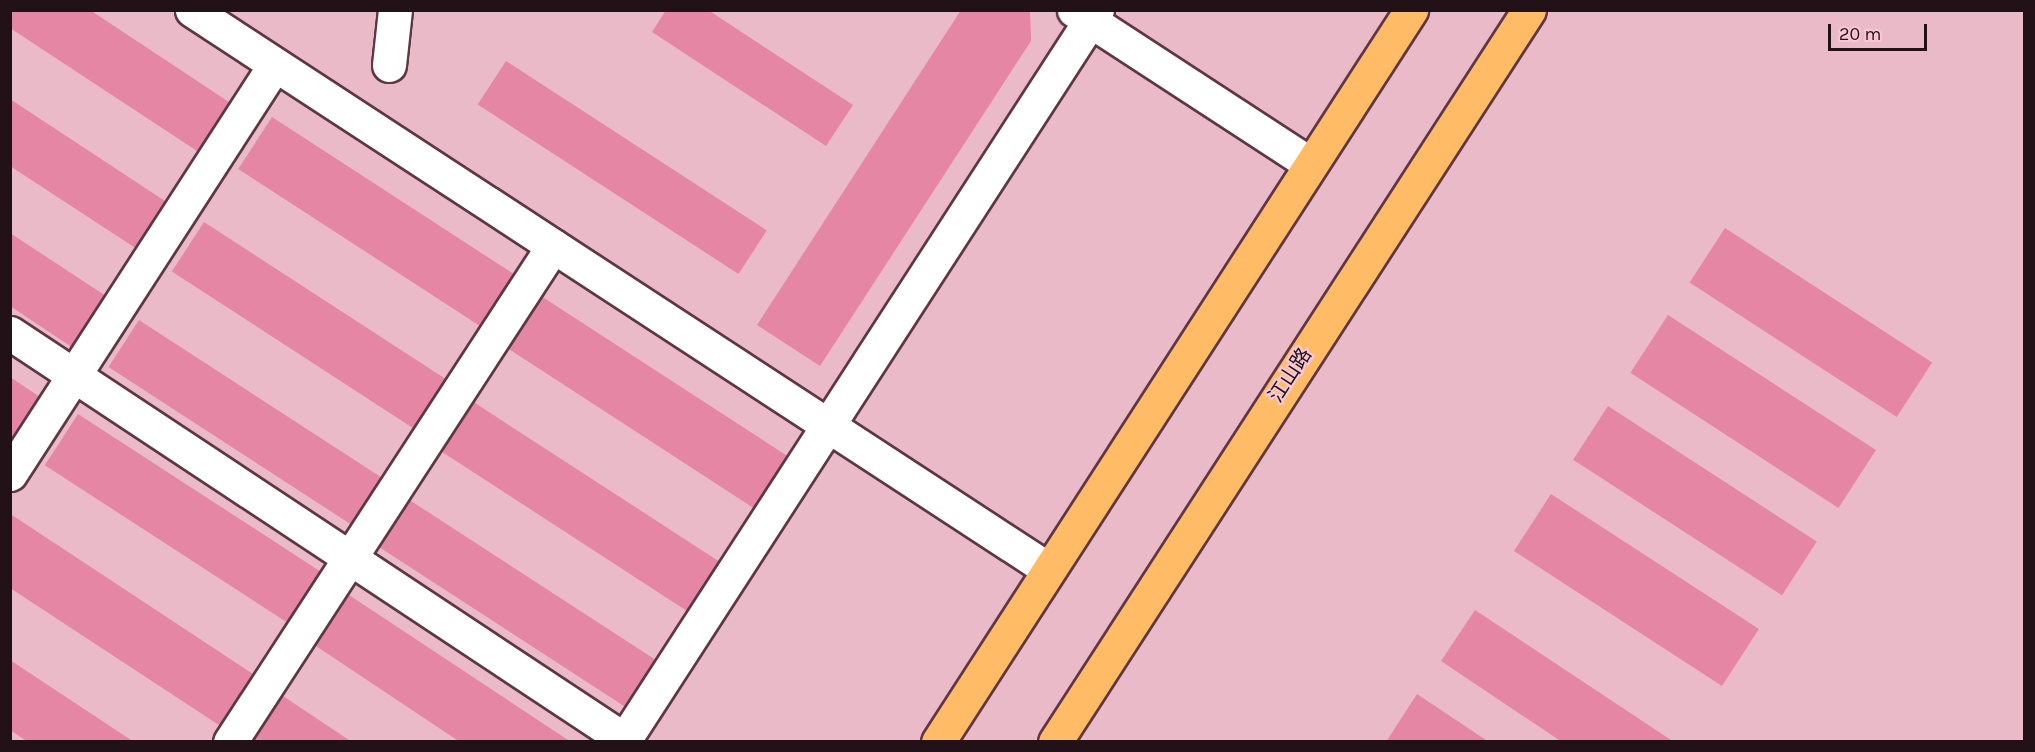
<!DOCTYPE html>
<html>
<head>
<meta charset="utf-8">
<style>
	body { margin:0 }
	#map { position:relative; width:2035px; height:752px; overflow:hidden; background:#ebbac8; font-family:Karla,"Noto Sans SC",sans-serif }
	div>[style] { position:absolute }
	.building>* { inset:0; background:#e686a5; transform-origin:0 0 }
	.roads { filter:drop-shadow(2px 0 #5f3744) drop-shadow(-2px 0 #5f3744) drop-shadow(0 2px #5f3744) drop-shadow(0 -2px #5f3744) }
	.minor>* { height:33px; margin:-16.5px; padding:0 16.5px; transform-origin:16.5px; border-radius:16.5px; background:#fff }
	.major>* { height:33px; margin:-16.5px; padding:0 16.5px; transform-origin:16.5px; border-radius:16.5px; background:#fb6 }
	span { translate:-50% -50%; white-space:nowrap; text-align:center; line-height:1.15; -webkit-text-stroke:4.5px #f8c7d5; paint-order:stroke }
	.street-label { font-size:20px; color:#221116 }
	.frame { position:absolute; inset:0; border:12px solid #221116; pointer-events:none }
	.scale { position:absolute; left:1828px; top:24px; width:99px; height:27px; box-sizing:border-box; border:3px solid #221116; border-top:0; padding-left:8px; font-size:18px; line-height:21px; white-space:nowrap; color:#221116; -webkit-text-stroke:4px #f8c7d5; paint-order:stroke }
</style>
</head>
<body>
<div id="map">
	<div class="building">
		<div style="clip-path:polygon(10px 10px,90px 10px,232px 104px,200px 153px,10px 28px)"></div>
		<div style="clip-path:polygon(666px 10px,708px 10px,853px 105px,826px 146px,652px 32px)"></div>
		<div style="clip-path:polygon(961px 10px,1030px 10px,1031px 41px,820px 366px,757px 325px)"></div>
		<div style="left:506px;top:61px;width:311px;height:52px;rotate:33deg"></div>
		<div style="clip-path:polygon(10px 99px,168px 203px,137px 249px,10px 166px)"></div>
		<div style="left:272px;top:117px;width:296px;height:62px;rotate:33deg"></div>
		<div style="left:204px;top:222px;width:296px;height:59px;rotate:33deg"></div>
		<div style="left:1725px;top:228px;width:247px;height:65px;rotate:33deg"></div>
		<div style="clip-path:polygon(10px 233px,106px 296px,73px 348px,10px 306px)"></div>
		<div style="left:541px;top:296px;width:296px;height:62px;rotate:33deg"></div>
		<div style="left:1668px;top:315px;width:248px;height:69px;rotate:33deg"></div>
		<div style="left:139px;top:320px;width:296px;height:56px;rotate:33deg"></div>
		<div style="clip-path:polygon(10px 377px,40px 397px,10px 442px)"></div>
		<div style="left:472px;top:401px;width:296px;height:59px;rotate:33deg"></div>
		<div style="left:1608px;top:406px;width:249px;height:64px;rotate:33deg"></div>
		<div style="left:78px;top:414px;width:296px;height:61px;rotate:33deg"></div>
		<div style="left:1551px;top:494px;width:248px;height:68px;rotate:33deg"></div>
		<div style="left:408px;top:499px;width:296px;height:56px;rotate:33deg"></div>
		<div style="clip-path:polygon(12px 515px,259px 678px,225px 729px,10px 588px)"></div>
		<div style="clip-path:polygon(346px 593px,571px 742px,460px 742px,313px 644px)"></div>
		<div style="clip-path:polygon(1475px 610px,1674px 742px,1562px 742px,1441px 661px)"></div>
		<div style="clip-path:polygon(10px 660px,134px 742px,28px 742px,10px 730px)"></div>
		<div style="clip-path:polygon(280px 694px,352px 742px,249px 742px)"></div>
		<div style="clip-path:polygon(1417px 694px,1489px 742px,1386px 742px)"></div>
	</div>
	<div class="roads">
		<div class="minor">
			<div style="left:192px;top:10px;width:1022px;rotate:33.15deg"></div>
			<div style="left:1074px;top:10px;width:282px;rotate:33.1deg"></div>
			<div style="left:389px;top:65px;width:55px;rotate:-83.8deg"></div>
			<div style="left:10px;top:333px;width:737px;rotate:33.5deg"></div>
			<div style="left:10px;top:474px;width:487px;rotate:-57.1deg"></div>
			<div style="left:230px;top:742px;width:592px;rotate:-56.93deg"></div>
			<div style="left:623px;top:742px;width:872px;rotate:-57.08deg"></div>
		</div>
		<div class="major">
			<div style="left:938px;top:742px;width:872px;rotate:-57.13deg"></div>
			<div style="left:1055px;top:742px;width:872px;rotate:-57.08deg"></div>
		</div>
	</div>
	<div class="street-label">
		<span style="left:1290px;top:375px;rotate:-57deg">江山路</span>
	</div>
	<div class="frame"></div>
	<div class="scale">20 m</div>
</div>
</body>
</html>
